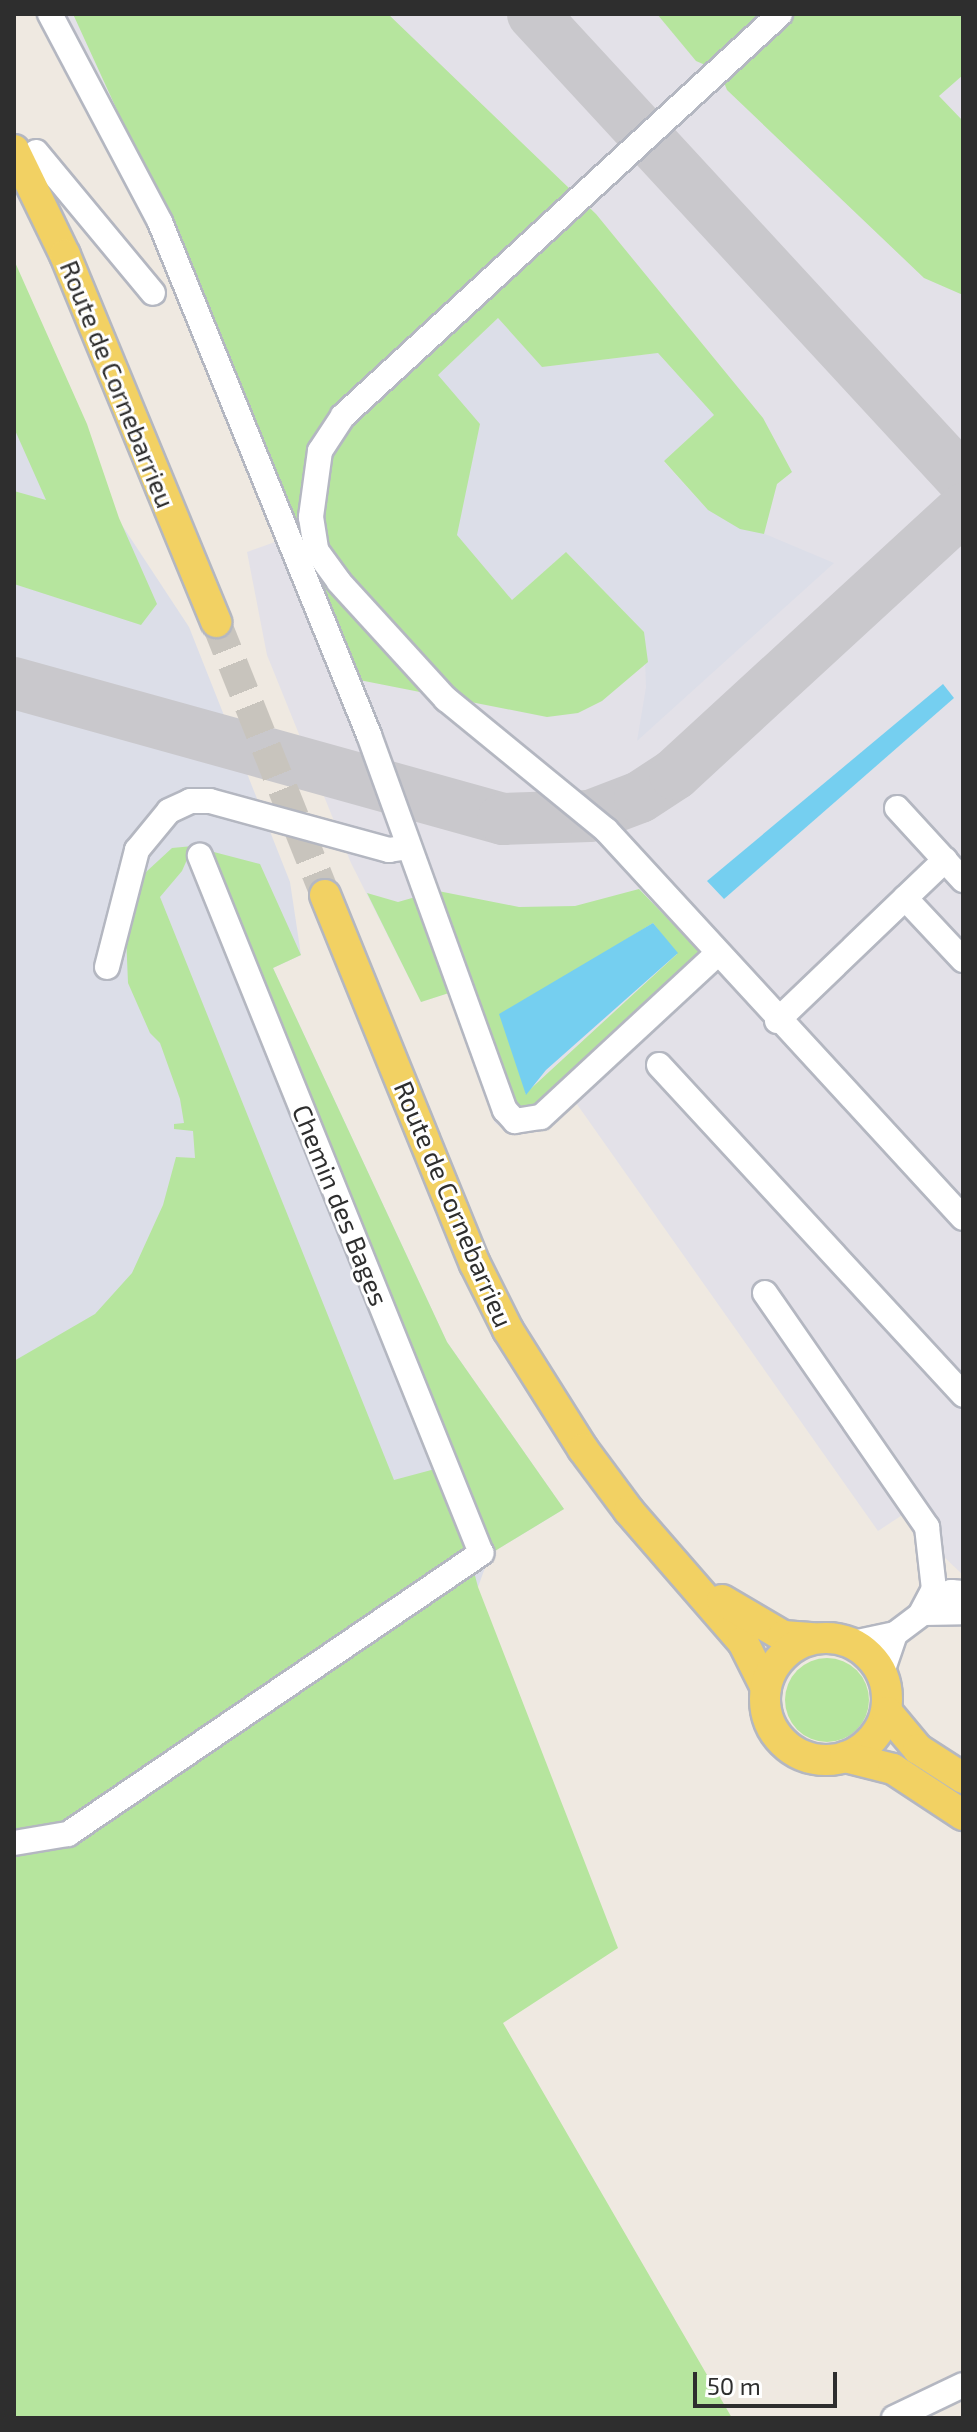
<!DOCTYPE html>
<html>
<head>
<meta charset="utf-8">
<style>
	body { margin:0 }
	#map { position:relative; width:977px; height:2432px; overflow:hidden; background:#efe9e1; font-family:"Exo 2",sans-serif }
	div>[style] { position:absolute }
	.industrial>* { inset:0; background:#e3e1e8 }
	.airport>* { inset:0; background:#dcdee8 }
	.green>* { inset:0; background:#b6e59e }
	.round { border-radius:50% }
	.water>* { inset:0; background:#75cff0 }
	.taxiway>* { height:52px; margin:-26px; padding:0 26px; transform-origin:26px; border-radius:26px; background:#c9c8cc }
	.major-tunnel>* { height:30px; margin-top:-15px; transform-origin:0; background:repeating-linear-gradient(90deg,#c8c4bd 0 30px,transparent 0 45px) }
	.roads { filter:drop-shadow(2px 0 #b4b7c1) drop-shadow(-2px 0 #b4b7c1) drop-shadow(0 2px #b4b7c1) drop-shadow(0 -2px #b4b7c1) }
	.minor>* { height:24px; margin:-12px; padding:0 12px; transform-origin:12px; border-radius:12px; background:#fff }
	.major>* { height:30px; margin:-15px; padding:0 15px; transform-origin:15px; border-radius:15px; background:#f2d163 }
	.major>.ring { margin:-15px; padding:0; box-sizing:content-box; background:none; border:30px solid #f2d163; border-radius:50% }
	span { translate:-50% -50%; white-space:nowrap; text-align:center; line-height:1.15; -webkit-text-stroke:6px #fff; paint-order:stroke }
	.street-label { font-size:26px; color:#2e2e2e }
	.frame { position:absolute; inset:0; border:16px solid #2e2e2e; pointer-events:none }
	.scale { position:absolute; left:693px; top:2372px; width:144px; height:36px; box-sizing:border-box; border:4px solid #2e2e2e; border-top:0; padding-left:10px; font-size:24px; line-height:28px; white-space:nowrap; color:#2e2e2e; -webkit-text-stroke:6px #fff; paint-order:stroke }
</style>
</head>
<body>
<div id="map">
	<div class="industrial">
		<div style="clip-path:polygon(39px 14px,963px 14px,963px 1575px,942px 1555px,919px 1504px,878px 1531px,574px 1100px,545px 1127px,509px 1132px,495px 1123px,452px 992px,421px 1002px,351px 863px,267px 655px,247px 552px,275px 542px,135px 194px)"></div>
	</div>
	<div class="airport">
		<div style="clip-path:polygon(498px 318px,542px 367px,658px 353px,714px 415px,664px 462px,708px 510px,834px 563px,637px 741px,646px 687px,644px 632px,566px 552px,512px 600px,456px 535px,480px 424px,437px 375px)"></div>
		<div style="clip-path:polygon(14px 361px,189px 627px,290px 882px,301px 955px,273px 968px,447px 1342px,564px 1509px,490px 1554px,478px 1587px,26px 2418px,14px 2418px)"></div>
	</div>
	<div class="green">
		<div style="clip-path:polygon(73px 14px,388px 14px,596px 214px,763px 418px,792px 472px,777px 484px,764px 534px,740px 529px,708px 510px,664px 461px,714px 415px,658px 353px,542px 367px,498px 318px,438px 375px,480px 424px,457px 535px,512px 600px,566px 552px,644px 632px,648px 662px,602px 701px,578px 713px,547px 717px,349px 678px,166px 217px)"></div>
		<div style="clip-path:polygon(657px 14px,767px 14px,710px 67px,696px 61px)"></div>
		<div style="clip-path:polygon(794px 14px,963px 14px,963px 75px,939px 96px,963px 121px,963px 295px,924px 278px,727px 90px,723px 80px)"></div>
		<div style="clip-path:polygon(14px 260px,87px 424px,119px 518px,157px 604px,141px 625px,14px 584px,14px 491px,46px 500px,14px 428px)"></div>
		<div style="clip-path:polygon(193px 846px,182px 871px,160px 897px,394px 1480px,435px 1469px,464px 1534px,478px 1587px,618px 1948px,503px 2023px,732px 2418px,14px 2418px,14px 1361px,95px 1314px,132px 1273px,163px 1205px,176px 1157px,195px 1158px,193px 1131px,174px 1129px,174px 1124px,184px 1123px,180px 1099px,160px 1043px,150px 1033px,128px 983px,126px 935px,146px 872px,172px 848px)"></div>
		<div style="clip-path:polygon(210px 851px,260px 864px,301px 955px,273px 968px,447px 1342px,564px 1509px,490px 1554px)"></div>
		<div style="clip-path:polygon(evenodd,639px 889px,705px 957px,533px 1112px,514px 1111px,433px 890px,519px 907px,575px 906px,639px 889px,653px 923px,677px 954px,525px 1094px,598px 957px,653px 923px)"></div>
		<div style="clip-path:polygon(367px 893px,398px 902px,419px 896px,452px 992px,421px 1002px)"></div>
		<div class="round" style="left:785px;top:1658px;width:84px;height:84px"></div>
	</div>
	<div class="water">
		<div style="clip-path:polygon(943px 684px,954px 698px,724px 899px,707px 881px)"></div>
		<div style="clip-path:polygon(653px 923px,678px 953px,546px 1070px,526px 1095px,499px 1014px)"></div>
	</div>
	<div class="taxiway">
		<div style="left:533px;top:14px;width:634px;rotate:47.3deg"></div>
		<div style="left:14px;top:683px;width:508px;rotate:15.54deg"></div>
		<div style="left:503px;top:819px;width:87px;rotate:-2deg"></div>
		<div style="left:590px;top:816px;width:53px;rotate:-20.8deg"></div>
		<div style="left:640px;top:797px;width:42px;rotate:-33.3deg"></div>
		<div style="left:675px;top:774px;width:391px;rotate:-42.6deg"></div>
	</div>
	<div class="major-tunnel">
		<div style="left:216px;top:622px;width:294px;rotate:68.2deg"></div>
	</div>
	<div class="roads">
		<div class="minor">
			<div style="left:50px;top:14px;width:235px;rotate:62.1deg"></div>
			<div style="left:160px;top:222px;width:554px;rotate:67.83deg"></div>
			<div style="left:369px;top:735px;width:399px;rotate:70.1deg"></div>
			<div style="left:505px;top:1110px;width:15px;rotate:48deg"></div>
			<div style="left:515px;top:1121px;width:26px;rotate:-9deg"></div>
			<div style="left:541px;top:1117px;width:238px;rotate:-42.8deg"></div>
			<div style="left:780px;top:14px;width:594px;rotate:137.39deg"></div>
			<div style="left:343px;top:416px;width:42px;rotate:123.3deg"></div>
			<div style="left:320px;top:451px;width:67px;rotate:97.8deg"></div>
			<div style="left:311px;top:517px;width:33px;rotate:81deg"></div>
			<div style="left:316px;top:550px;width:39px;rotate:54deg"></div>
			<div style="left:339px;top:582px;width:159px;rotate:47.6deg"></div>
			<div style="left:446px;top:699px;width:207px;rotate:39.3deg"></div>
			<div style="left:606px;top:830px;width:527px;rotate:47.38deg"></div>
			<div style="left:36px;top:152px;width:183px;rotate:50.3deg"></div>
			<div style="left:897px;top:808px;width:98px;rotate:47.5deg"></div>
			<div style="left:905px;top:898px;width:85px;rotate:46.9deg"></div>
			<div style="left:107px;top:967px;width:121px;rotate:-75.6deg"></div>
			<div style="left:137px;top:850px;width:50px;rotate:-50.6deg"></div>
			<div style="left:169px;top:811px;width:23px;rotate:-25deg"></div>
			<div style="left:190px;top:801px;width:20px"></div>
			<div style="left:210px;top:801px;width:186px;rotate:15.3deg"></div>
			<div style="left:389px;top:850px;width:20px;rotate:-9deg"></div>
			<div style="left:777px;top:1021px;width:233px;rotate:-43.8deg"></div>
			<div style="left:659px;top:1065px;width:449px;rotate:47.3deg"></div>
			<div style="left:765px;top:1293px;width:285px;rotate:55.3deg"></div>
			<div style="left:927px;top:1527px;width:62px;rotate:83.6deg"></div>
			<div style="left:934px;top:1589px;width:27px;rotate:118deg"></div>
			<div style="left:924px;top:1613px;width:39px;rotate:-1deg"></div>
			<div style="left:853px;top:1643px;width:43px;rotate:-12.1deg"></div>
			<div style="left:895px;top:1634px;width:70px;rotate:-36.9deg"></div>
			<div style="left:951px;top:1592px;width:12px;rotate:5deg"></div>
			<div style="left:882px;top:1672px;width:40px;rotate:-71.1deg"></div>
			<div style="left:14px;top:1843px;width:55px;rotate:-9.5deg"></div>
			<div style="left:68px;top:1834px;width:500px;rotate:-34.2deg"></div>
			<div style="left:481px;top:1553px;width:752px;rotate:-111.96deg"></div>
			<div style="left:894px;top:2418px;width:76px;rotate:-25.6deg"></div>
		</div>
		<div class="major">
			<div style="left:14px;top:150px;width:117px;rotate:64.1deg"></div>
			<div style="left:65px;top:255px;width:397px;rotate:67.6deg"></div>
			<div style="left:325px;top:895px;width:398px;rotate:67.9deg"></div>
			<div style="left:475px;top:1264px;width:74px;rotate:63.4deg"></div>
			<div style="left:508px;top:1330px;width:141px;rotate:57.8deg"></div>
			<div style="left:583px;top:1449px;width:77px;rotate:53.4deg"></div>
			<div style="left:629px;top:1511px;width:174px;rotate:49deg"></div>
			<div style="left:743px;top:1642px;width:51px;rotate:63.4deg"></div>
			<div style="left:722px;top:1600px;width:71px;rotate:30.5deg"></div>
			<div style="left:783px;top:1636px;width:31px;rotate:4deg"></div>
			<div class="ring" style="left:765px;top:1638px;width:92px;height:92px"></div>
			<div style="left:887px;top:1712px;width:48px;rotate:50deg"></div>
			<div style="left:918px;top:1749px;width:54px;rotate:32.8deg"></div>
			<div style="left:845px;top:1757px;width:49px;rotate:14deg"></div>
			<div style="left:893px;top:1769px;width:84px;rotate:33.3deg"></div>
		</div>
	</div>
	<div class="street-label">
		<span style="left:118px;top:384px;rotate:68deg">Route de Cornebarrieu</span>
		<span style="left:454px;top:1204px;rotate:67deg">Route de Cornebarrieu</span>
		<span style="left:341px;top:1205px;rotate:68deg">Chemin des Bages</span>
	</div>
	<div class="frame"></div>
	<div class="scale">50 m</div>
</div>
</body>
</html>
